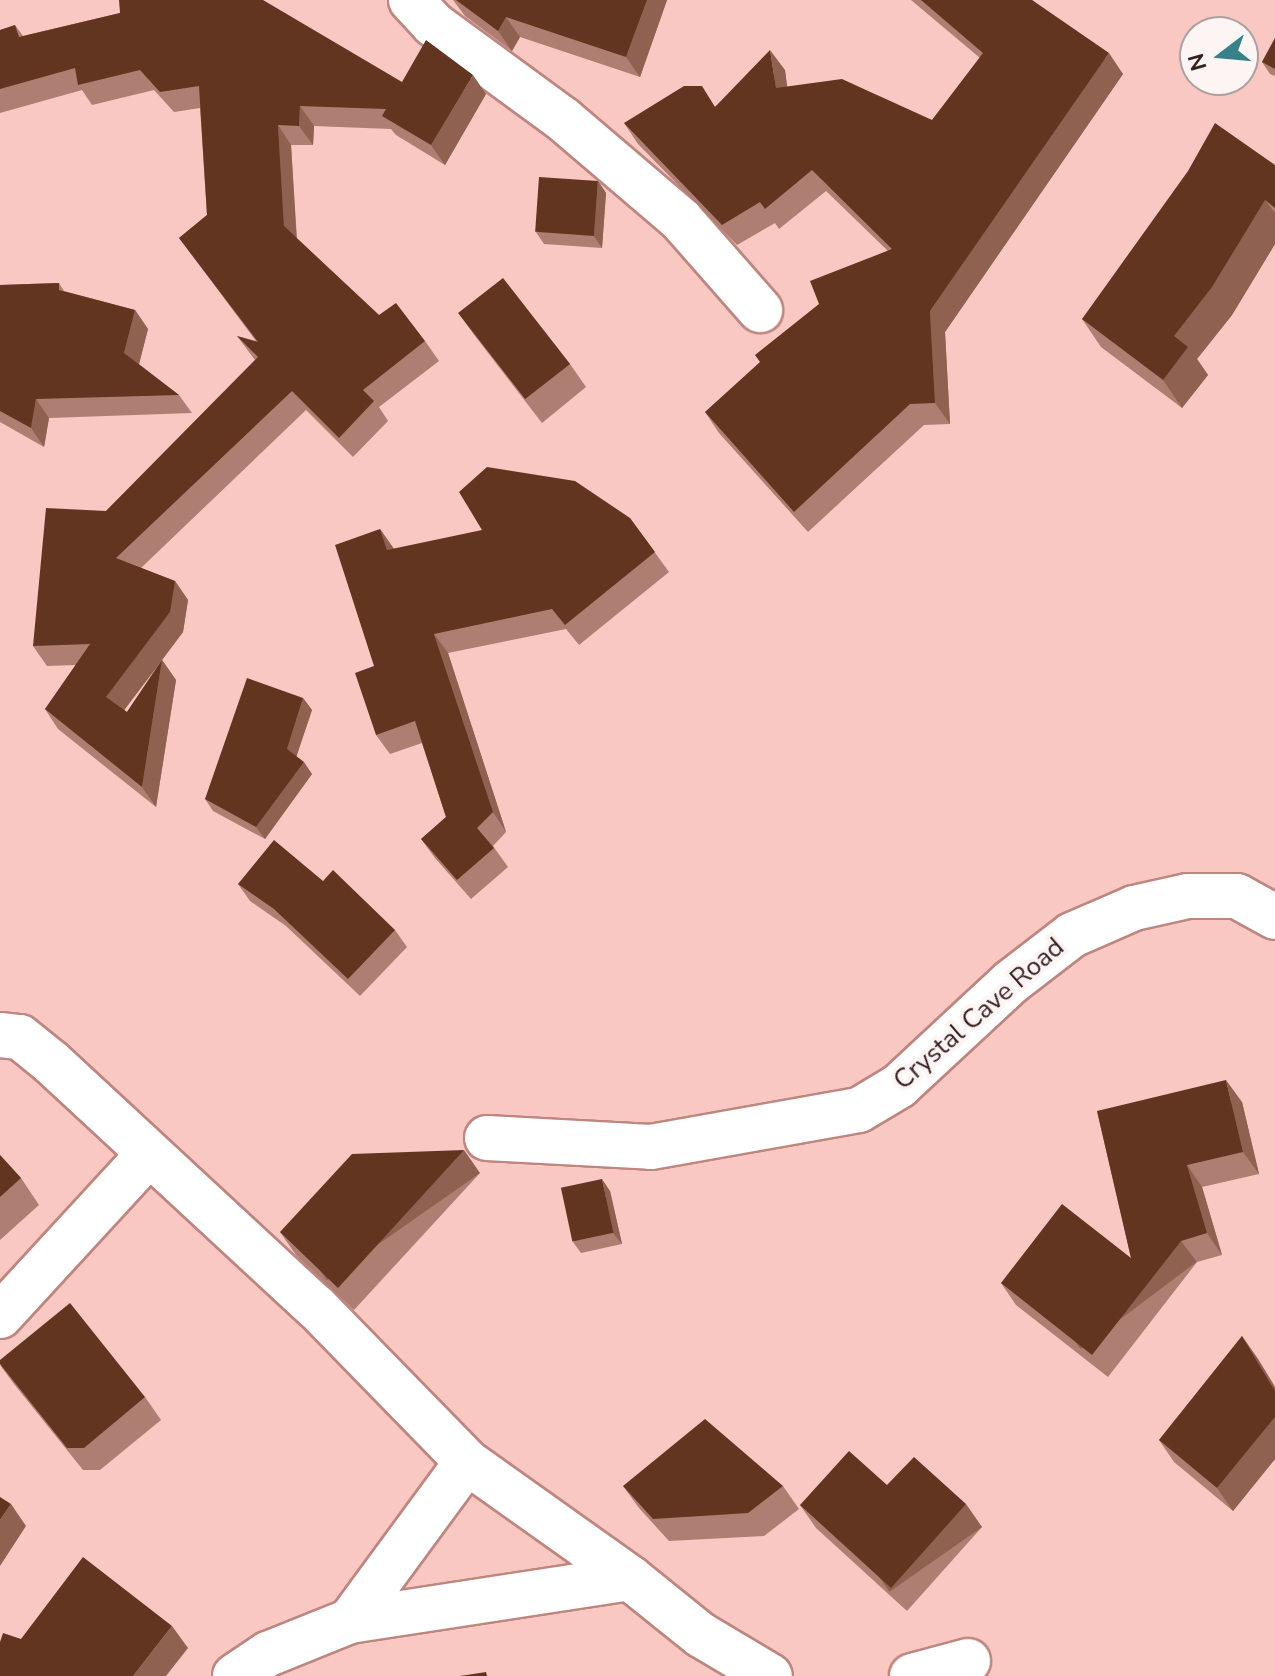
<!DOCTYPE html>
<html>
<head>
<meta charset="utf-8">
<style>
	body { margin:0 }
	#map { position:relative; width:1275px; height:1676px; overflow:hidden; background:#f9c8c2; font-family:"Nunito Sans",sans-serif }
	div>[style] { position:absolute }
	.roads { filter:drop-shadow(2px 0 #be867f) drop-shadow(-2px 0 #be867f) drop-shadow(0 2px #be867f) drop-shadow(0 -2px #be867f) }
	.street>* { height:44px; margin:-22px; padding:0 22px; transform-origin:22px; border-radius:22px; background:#fff }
	.wall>* { inset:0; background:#ad7e71 }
	.shaded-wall>* { inset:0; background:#8f6151; transform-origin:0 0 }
	.building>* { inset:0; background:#613520; transform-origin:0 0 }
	span { translate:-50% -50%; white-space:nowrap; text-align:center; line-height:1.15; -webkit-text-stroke:8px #fcf5f4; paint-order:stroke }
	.street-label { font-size:26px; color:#37211e }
	.north { position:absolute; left:1179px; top:16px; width:80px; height:80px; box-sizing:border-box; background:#fcf5f4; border:2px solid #ada09e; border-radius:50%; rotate:254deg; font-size:22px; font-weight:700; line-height:32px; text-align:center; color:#37211e }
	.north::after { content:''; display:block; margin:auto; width:28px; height:36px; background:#39818a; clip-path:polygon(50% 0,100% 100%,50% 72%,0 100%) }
</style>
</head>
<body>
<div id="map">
	<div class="roads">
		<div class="street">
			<div style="left:411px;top:0;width:33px;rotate:47deg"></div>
			<div style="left:433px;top:24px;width:162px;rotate:36.2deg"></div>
			<div style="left:564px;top:120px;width:154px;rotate:40.5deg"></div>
			<div style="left:681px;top:220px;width:120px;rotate:48.7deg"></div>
			<div style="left:0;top:1035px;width:20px;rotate:6deg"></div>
			<div style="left:20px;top:1037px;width:40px;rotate:39deg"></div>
			<div style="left:51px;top:1062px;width:361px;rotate:42.8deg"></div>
			<div style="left:316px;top:1307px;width:216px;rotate:45.7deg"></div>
			<div style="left:467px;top:1462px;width:200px;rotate:35.4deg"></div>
			<div style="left:630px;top:1578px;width:91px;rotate:38.8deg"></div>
			<div style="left:701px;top:1635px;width:80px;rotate:30.7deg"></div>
			<div style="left:487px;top:1138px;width:164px;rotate:3.1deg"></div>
			<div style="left:651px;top:1147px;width:211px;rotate:-10.1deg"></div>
			<div style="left:859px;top:1110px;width:47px;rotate:-31deg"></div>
			<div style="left:899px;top:1086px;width:153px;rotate:-42.9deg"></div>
			<div style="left:1011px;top:982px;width:77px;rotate:-37.6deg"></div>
			<div style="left:1072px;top:935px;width:68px;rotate:-23.5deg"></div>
			<div style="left:1134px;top:908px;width:55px;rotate:-12.5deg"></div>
			<div style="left:1188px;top:896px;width:49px"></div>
			<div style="left:1237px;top:896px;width:43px;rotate:28.9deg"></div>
			<div style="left:0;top:1316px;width:219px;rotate:-47.4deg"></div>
			<div style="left:350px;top:1621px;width:283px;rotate:-8.7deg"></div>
			<div style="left:235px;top:1676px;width:40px;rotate:-34deg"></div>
			<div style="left:268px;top:1654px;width:88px;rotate:-21.9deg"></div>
			<div style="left:350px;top:1621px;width:197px;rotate:-53.7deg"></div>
			<div style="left:912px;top:1676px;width:58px;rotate:-15deg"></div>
		</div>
	</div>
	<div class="wall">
		<div style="clip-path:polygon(453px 0,667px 0,640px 77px,520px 37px,512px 51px,465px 16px)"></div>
		<div style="clip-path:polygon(911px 0,1032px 0,1123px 74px,945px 332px,950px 424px,924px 425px,808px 532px,719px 433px,705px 412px,888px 251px,826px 191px,779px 229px,775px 223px,737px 245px,638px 144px,624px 123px,716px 106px,785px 70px,787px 87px,932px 120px,980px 58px)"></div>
		<div style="clip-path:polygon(evenodd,120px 13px,402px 82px,486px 94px,445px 165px,396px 135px,391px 129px,314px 126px,313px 145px,291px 145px,297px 239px,379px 315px,425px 341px,439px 361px,379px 407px,388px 421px,353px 457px,306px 410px,141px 568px,175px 581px,188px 600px,183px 632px,162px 660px,176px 680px,156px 807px,58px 729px,45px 709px,76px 665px,47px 666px,33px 646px,106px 511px,255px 360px,237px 336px,256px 341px,179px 238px,207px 215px,200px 108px,174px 112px,154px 90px,92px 105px,82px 90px,0 113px,0 30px,15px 25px,23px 36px,120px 13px,156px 668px,127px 712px,124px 710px,156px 668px)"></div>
		<div style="clip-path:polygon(1275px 38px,1275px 76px,1270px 74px,1262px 62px)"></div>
		<div style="clip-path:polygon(1275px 165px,1275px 244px,1232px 315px,1197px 359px,1208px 375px,1182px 408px,1101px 347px,1082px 319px)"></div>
		<div style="clip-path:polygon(598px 181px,606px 193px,602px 248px,544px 244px,536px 232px)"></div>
		<div style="clip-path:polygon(59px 283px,64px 291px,135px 310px,148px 329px,139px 364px,179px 395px,192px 413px,49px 418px,44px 447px,0 422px,0 285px)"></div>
		<div style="clip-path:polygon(459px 314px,570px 364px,586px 387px,542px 423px,475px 336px)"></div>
		<div style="clip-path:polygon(630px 518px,669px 572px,579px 645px,566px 629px,448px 653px,506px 832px,493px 846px,508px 867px,471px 899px,435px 858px,421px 839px,446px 817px,422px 743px,390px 754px,376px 735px,374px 666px,380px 529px,394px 549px)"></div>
		<div style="clip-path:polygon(303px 698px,312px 710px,296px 756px,312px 774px,265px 839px,213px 811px,205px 799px)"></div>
		<div style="clip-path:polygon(323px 881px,395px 930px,407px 947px,360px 996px,286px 926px,250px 901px,238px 884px)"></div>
		<div style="clip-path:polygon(1242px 1102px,1259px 1174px,1202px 1187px,1222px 1255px,1197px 1262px,1108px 1377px,1016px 1305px,1001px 1283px,1131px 1258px,1097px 1111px)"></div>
		<div style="clip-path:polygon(0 1155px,21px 1178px,39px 1205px,0 1240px)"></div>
		<div style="clip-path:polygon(480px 1173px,354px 1310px,296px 1255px,280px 1232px)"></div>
		<div style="clip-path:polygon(610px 1191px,622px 1244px,581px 1253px,573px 1242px)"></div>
		<div style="clip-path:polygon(1242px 1336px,1258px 1359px,1275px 1387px,1275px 1459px,1233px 1511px,1174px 1462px,1159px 1440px)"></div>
		<div style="clip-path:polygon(0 1365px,145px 1397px,161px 1420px,100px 1470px,83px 1470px,14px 1384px)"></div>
		<div style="clip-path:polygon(887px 1485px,982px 1527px,907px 1611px,816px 1528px,800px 1505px)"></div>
		<div style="clip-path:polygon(623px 1486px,783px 1486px,799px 1509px,764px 1536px,669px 1541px,639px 1508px)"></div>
	</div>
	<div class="shaded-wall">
		<div style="clip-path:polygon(647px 0,667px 0,640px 77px,626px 57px)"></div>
		<div style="clip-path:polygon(506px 17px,520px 37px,512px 51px,498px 31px)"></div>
		<div style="clip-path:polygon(770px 50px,785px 70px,790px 109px,776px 88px)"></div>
		<div style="clip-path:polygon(1109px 53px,1123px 74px,945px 332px,950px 424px,935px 403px,930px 311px)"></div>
		<div style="clip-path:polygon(473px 75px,486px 94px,445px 165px,431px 145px)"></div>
		<div style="clip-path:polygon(300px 106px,314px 126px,313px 145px,299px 126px)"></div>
		<div style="clip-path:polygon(278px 125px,291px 145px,297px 246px,284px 226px)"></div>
		<div style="clip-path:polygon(598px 181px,606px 193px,602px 248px,594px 236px)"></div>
		<div style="clip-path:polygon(1265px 200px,1275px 213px,1275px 244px,1232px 315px,1197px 359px,1208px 375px,1182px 408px,1163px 380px,1174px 336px)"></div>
		<div style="clip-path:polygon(135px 310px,148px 329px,137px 372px,124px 353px)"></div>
		<div style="clip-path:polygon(36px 399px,49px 418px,44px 447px,31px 428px)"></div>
		<div style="clip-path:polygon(380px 529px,394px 549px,387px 550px)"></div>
		<div style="clip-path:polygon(175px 581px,188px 600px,183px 632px,162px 660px,176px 680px,156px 807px,142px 787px,162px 660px,119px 717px,106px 697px)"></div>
		<div style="clip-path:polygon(434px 634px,448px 653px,506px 832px,493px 812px)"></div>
		<div style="clip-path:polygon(303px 698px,312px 710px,295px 761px,287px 749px)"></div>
		<div style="clip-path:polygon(304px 762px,312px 774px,265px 839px,256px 827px)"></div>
		<div style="clip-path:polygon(1226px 1080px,1242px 1102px,1259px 1174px,1243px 1152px)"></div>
		<div style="left:464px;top:1150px;width:28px;height:187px;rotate:55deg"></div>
		<div style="clip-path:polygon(1187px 1165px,1202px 1187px,1222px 1255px,1207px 1233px)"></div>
		<div style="clip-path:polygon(602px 1179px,610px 1191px,622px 1244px,613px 1233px)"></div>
		<div style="left:1181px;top:1241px;width:26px;height:145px;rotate:53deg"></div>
		<div style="clip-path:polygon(1242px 1336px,1258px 1359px,1275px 1387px,1275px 1391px)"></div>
		<div style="clip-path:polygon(1275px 1417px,1275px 1459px,1233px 1511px,1217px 1488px)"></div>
		<div style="clip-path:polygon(11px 1504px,26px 1526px,0 1566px,0 1520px)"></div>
		<div style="left:966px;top:1504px;width:28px;height:113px;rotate:55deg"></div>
		<div style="clip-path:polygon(172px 1626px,188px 1648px,166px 1676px,133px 1676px)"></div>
	</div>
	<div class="building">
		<div style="clip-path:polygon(119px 0,263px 0,402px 82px,426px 40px,473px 75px,431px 145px,382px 116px,386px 109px,300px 106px,299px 126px,278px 125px,284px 226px,379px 315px,396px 303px,425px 341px,363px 390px,374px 401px,339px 438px,292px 391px,116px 558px,175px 581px,170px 612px,106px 697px,127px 712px,162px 660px,142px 787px,45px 709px,90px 644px,33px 646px,46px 508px,106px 511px,258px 357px,237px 336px,258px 342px,179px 238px,207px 215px,199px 86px,160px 92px,140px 70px,78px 85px,75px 68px,0 89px,0 30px,15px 25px,19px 37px,120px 13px)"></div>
		<div style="clip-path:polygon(456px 0,647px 0,626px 57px,506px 17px,498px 31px)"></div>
		<div style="clip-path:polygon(921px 0,1032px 0,1109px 53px,930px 311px,935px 403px,910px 404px,794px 512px,705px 412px,760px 362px,755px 355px,819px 304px,810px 281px,892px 249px,812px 170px,765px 209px,760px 202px,722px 225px,624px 123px,684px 86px,702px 86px,715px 107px,770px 50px,776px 88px,842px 79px,932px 120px,983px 53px)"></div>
		<div style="clip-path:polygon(1275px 38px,1275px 69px,1262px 62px)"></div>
		<div style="clip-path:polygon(1215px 123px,1275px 165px,1275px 208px,1265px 200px,1212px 287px,1174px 336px,1188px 347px,1163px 380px,1082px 319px,1188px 171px)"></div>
		<div style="left:539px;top:177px;width:59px;height:55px;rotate:4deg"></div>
		<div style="left:503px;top:278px;width:109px;height:57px;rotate:52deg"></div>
		<div style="clip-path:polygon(59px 283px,59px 290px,135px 310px,124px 353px,179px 395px,36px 399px,31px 428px,0 411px,0 285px)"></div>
		<div style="clip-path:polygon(487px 467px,575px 481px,630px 518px,655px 552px,565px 625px,552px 609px,434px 634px,493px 812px,477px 828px,494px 848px,457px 880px,421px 839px,446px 817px,415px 721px,376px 735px,355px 673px,374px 666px,335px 545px,380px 529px,387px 550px,482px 530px,459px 492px)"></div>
		<div style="clip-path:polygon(247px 678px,303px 698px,287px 749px,304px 762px,256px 827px,205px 799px)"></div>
		<div style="clip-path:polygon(274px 840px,323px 881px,333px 870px,395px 930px,348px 979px,274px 909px,238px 884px)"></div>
		<div style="clip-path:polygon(1226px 1080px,1243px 1152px,1187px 1165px,1207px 1233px,1181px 1241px,1092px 1355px,1001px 1283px,1062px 1204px,1131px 1258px,1097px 1111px)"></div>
		<div style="clip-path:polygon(464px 1150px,338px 1288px,280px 1232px,352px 1154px)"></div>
		<div style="clip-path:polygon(0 1155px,21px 1178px,0 1197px)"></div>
		<div style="left:602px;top:1179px;width:55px;height:42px;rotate:78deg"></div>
		<div style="clip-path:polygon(70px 1303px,145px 1397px,84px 1448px,67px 1448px,0 1364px,0 1360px)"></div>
		<div style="clip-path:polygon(1242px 1336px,1275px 1391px,1275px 1417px,1217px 1488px,1159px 1440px)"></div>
		<div style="clip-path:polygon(705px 1419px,783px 1486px,748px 1513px,653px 1519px,623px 1486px)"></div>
		<div style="clip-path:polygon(849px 1451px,887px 1485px,914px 1457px,966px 1504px,891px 1588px,800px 1505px)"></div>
		<div style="clip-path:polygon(0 1497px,11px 1504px,0 1520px)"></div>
		<div style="clip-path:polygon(83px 1557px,172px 1626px,133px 1676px,0 1676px,0 1642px,3px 1633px,21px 1639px)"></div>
		<div style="clip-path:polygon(486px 1672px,487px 1676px,460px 1676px)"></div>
	</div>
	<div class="street-label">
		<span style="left:979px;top:1014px;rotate:-41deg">Crystal Cave Road</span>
	</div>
	<div class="north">N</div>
</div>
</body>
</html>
